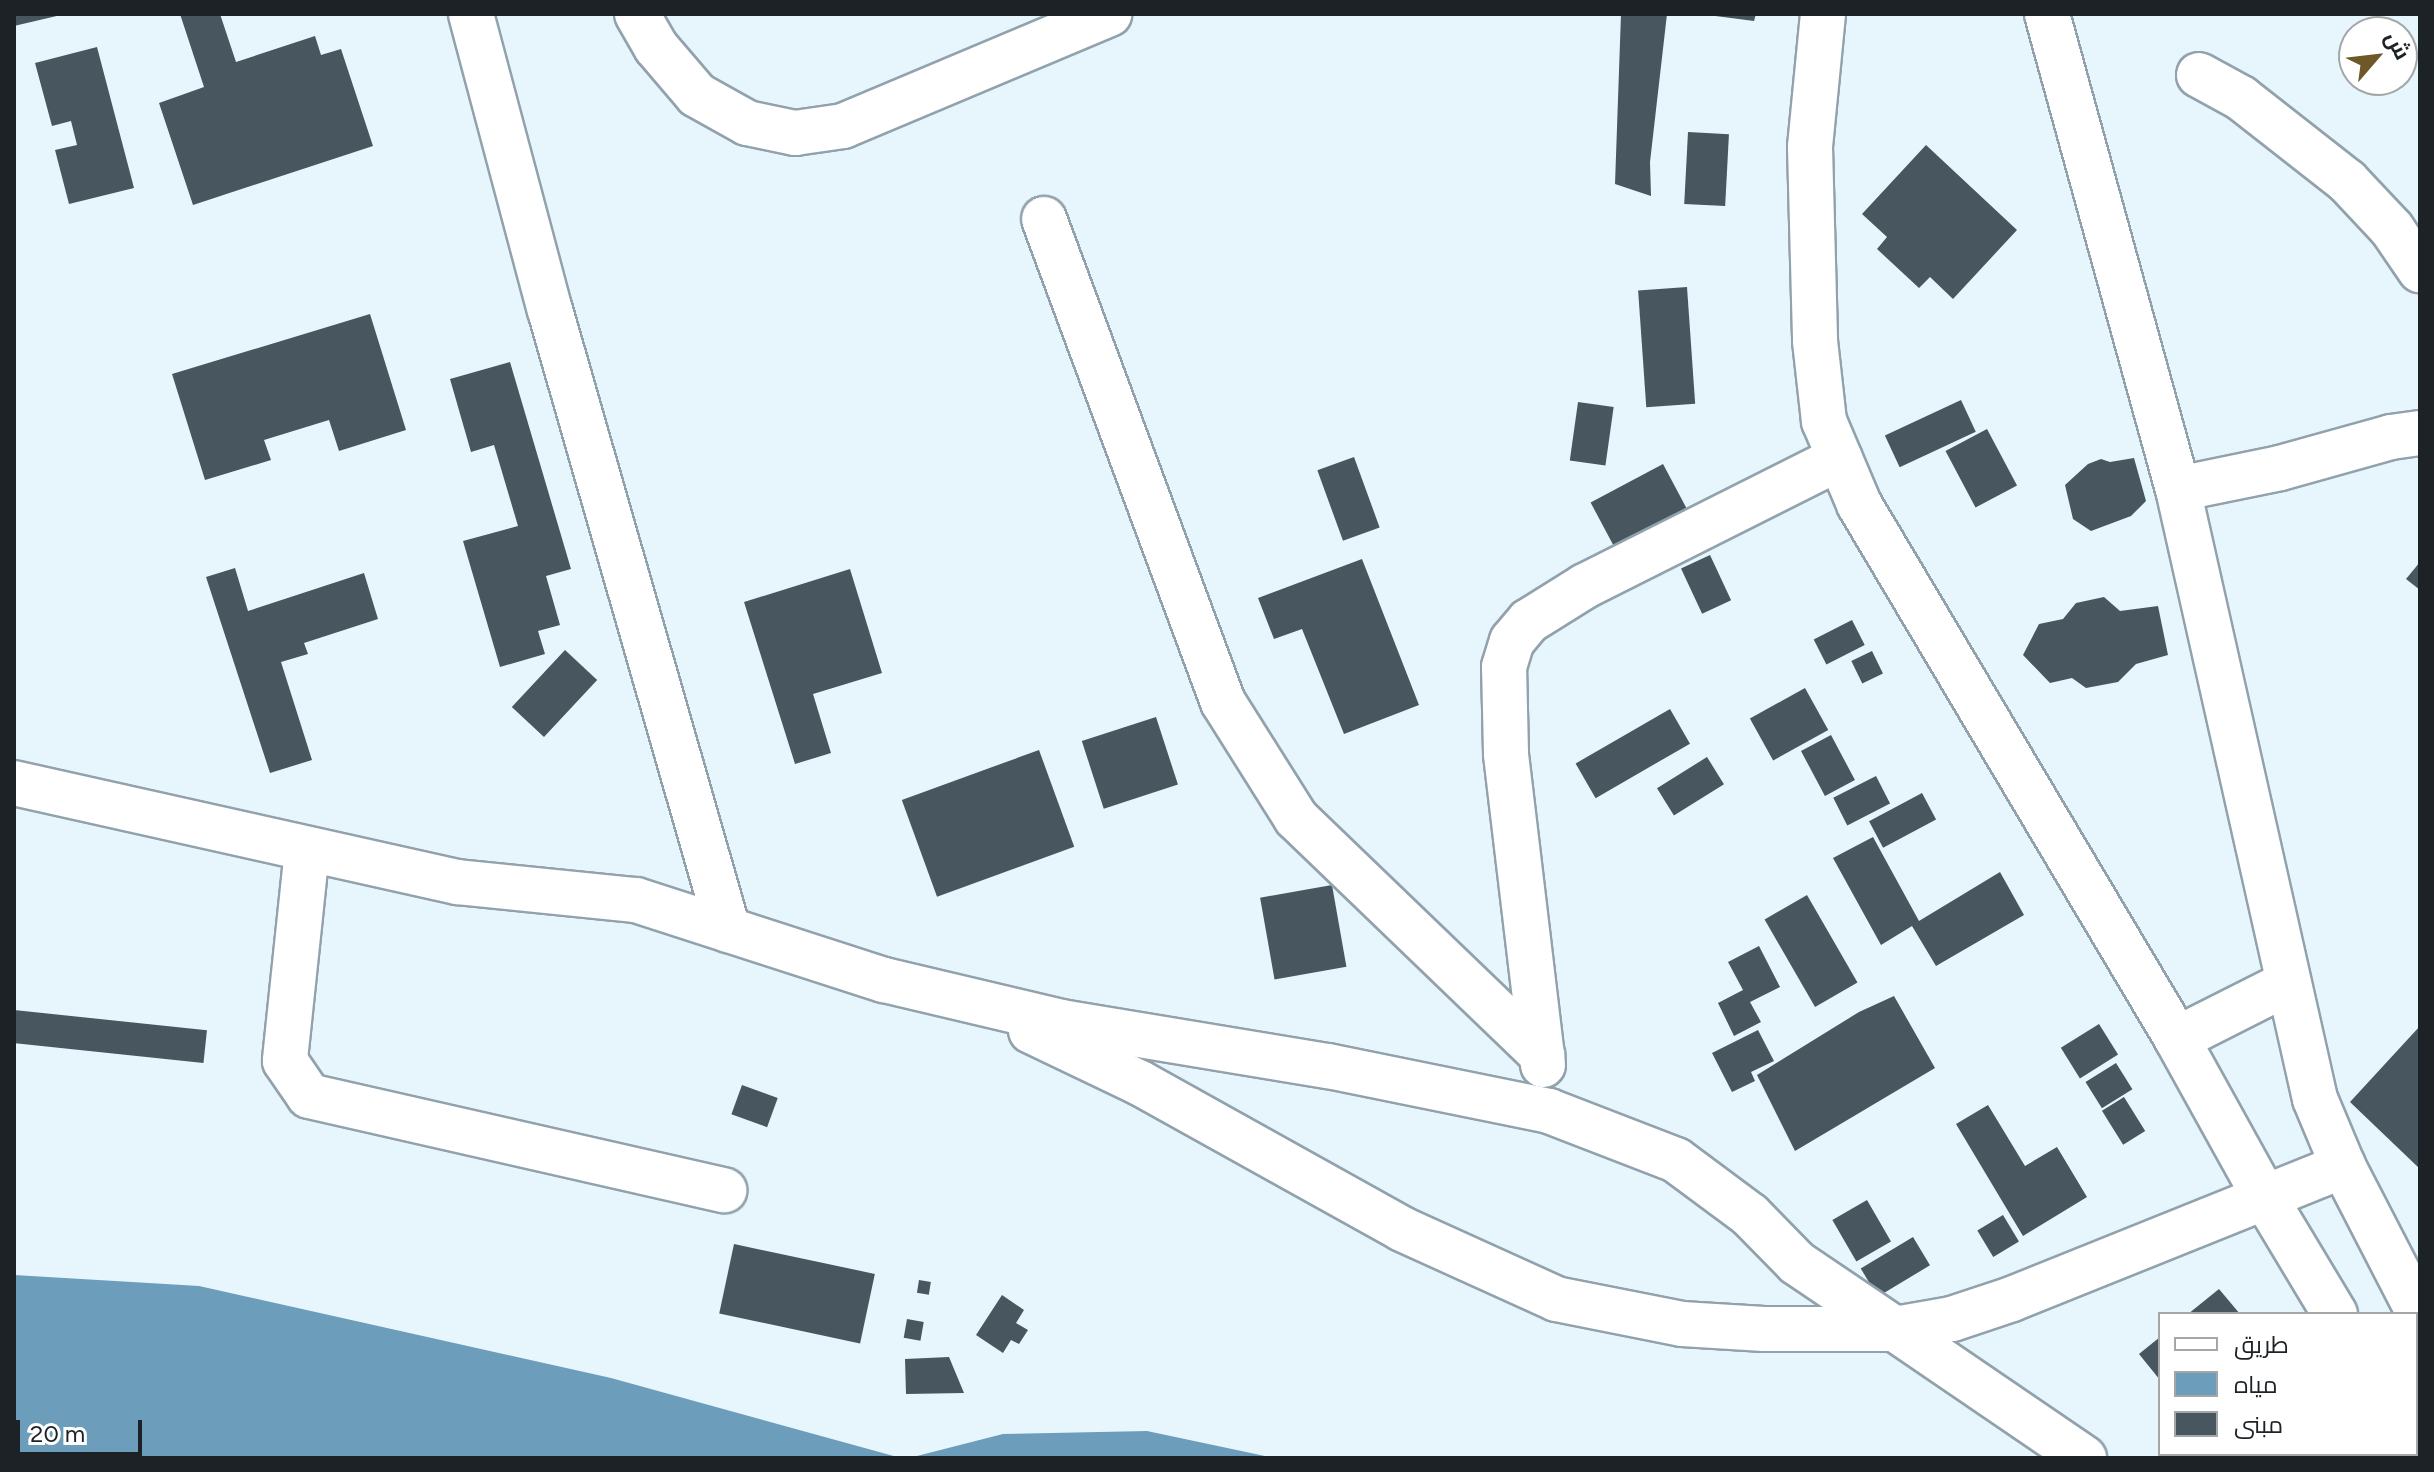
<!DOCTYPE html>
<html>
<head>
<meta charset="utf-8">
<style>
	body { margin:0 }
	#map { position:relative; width:2434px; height:1472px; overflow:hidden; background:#e7f5fd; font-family:Figtree,Cairo,sans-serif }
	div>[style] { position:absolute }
	.water>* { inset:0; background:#6c9dba }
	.building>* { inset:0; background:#48565f; transform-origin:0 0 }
	.roads { filter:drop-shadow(2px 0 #91a2ac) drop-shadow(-2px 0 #91a2ac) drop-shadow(0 2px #91a2ac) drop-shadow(0 -2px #91a2ac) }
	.minor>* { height:44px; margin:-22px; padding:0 22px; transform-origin:22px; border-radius:22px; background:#fff }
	span { translate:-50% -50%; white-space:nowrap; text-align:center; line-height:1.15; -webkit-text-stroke:8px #fff; paint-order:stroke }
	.frame { position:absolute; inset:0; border:16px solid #1c2226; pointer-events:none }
	.legend { position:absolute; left:2158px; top:1312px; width:260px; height:144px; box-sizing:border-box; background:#fff; border:2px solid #a4a7a8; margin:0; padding:10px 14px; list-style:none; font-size:24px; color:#1c2226 }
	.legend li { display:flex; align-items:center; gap:16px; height:40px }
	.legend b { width:40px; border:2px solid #a4a7a8 }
	.north { position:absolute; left:2338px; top:16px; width:80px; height:80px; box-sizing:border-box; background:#fff; border:2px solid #a4a7a8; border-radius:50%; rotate:62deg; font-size:22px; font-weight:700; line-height:32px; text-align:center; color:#1c2226 }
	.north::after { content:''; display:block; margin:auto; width:28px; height:36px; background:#6e5828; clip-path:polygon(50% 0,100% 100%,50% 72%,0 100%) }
	.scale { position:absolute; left:16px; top:1420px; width:126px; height:36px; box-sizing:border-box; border:4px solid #1c2226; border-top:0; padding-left:10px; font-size:24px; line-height:28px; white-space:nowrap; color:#1c2226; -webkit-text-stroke:6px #fff; paint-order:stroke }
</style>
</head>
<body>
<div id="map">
	<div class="water">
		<div style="clip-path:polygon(14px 1275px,199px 1286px,611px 1378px,901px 1458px,14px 1458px)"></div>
		<div style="clip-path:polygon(1147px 1431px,1274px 1458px,909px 1458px,1003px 1434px)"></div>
	</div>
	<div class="building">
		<div style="clip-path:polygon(14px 14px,61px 14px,61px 15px,14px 26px)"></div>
		<div style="clip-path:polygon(180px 14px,220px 14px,236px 62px,315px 36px,321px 55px,341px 49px,373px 146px,193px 205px,159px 103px,204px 87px)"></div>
		<div style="clip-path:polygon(1621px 14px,1667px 14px,1650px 162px,1651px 196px,1615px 184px)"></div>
		<div style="clip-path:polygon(1700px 14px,1756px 14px,1754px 21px)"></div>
		<div style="clip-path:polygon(97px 47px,134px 188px,69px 204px,55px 150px,77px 145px,71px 121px,52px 126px,35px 63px)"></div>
		<div style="left:1688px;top:132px;width:41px;height:72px;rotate:3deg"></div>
		<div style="clip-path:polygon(1926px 145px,2017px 230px,1953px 299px,1930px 277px,1919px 288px,1877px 249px,1887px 237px,1862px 214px)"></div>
		<div style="left:1687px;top:287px;width:117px;height:49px;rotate:86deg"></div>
		<div style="clip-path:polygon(370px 314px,406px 430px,339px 451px,329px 420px,264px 440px,271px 460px,205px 480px,172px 374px)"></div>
		<div style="clip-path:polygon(510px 362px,571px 569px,546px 576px,560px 625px,538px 631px,545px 654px,500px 667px,463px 541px,518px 526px,494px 445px,471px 452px,450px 379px)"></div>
		<div style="left:1961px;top:400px;width:35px;height:84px;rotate:65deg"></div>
		<div style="left:1578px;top:402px;width:36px;height:59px;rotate:8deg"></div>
		<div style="left:1987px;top:429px;width:64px;height:47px;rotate:62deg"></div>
		<div style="left:1354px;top:457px;width:75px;height:39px;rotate:70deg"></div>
		<div style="clip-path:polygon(2134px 458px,2146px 501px,2131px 516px,2091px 531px,2073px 519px,2065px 485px,2088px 464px,2101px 459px,2110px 462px)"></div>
		<div style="left:1663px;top:464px;width:59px;height:82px;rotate:62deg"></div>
		<div style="left:1710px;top:555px;width:50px;height:32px;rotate:65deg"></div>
		<div style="clip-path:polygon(1362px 559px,1419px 705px,1344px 734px,1302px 629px,1274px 639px,1258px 598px)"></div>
		<div style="clip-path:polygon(2420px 562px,2420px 590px,2406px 579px)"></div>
		<div style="clip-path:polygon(235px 568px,248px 611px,364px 573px,378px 619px,304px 643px,308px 654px,281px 662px,312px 760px,270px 773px,206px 577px)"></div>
		<div style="clip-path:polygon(850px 569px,882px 673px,813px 694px,831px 753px,795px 764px,744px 602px)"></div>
		<div style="clip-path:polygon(2104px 597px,2120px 611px,2158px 606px,2168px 655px,2136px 664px,2118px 682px,2086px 688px,2072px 678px,2050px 683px,2023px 655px,2039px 624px,2063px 619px,2076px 603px)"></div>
		<div style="left:1852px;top:620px;width:28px;height:43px;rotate:63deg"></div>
		<div style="left:565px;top:650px;width:44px;height:78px;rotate:43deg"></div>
		<div style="left:1872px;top:651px;width:25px;height:23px;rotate:64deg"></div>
		<div style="left:1805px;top:688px;width:48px;height:63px;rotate:61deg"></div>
		<div style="left:1670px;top:709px;width:40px;height:109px;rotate:60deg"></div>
		<div style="left:1156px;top:717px;width:71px;height:78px;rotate:72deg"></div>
		<div style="left:1831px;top:735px;width:51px;height:34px;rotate:62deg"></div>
		<div style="left:1039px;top:750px;width:103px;height:146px;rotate:70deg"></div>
		<div style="left:1707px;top:757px;width:32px;height:59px;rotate:58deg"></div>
		<div style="left:1876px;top:776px;width:31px;height:48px;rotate:63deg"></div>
		<div style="left:1922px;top:793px;width:30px;height:60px;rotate:62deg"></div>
		<div style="clip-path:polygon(1873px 837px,1919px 921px,2000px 872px,2024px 915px,1936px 966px,1912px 926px,1881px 945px,1833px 858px)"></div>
		<div style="left:1332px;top:885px;width:83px;height:73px;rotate:80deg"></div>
		<div style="left:1807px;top:895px;width:101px;height:49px;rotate:60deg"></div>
		<div style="clip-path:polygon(1759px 946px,1780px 987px,1750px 1002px,1761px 1022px,1734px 1036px,1718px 1003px,1743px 990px,1728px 962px)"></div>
		<div style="clip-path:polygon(1894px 996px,1935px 1068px,1795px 1151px,1757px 1075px,1859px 1012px)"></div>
		<div style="left:14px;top:1010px;width:194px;height:33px;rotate:6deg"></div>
		<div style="left:2099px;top:1024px;width:36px;height:45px;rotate:58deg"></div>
		<div style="clip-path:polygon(2420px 1026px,2420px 1169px,2350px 1102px)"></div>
		<div style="clip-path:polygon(1758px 1030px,1774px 1061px,1751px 1072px,1755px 1081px,1732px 1092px,1712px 1053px)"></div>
		<div style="left:2116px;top:1063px;width:31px;height:36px;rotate:58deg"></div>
		<div style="left:742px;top:1085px;width:38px;height:31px;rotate:20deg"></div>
		<div style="left:2124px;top:1097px;width:40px;height:26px;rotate:58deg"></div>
		<div style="clip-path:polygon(1988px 1105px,2025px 1166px,2057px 1147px,2087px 1197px,2023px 1236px,1956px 1124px)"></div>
		<div style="left:1867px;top:1200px;width:48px;height:40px;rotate:60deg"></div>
		<div style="left:2003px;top:1215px;width:31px;height:30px;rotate:59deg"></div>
		<div style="left:1913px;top:1237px;width:33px;height:61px;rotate:59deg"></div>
		<div style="left:734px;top:1244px;width:144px;height:71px;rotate:12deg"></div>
		<div style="left:919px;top:1280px;width:12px;height:13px;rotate:9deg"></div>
		<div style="clip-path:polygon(2219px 1289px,2240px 1314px,2188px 1314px)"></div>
		<div style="clip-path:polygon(1002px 1295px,1024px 1310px,1016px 1323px,1028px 1330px,1019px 1344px,1011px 1340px,1003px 1353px,976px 1335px)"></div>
		<div style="left:907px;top:1319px;width:17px;height:19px;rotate:10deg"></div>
		<div style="clip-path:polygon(2160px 1337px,2160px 1380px,2139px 1354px)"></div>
		<div style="clip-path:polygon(949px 1357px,964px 1393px,906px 1394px,905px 1359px)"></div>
	</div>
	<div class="roads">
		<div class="minor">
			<div style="left:471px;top:14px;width:306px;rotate:75.1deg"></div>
			<div style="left:550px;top:310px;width:645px;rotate:73.98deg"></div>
			<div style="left:637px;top:14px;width:38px;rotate:60deg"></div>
			<div style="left:656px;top:47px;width:63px;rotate:49.5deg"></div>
			<div style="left:697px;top:95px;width:57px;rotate:29.2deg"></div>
			<div style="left:747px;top:123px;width:49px;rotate:11.8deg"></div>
			<div style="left:795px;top:133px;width:49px;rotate:-8.3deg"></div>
			<div style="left:843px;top:126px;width:289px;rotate:-22.8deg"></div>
			<div style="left:1823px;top:14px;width:134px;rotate:95.6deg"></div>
			<div style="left:1810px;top:147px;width:194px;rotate:88.5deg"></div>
			<div style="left:1815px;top:341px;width:81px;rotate:83.6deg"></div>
			<div style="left:1824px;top:421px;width:90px;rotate:67.1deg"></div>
			<div style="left:1859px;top:504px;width:622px;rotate:59.27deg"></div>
			<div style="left:2177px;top:1039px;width:179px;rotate:61deg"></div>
			<div style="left:2264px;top:1196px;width:138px;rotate:59deg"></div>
			<div style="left:2047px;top:14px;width:493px;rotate:74.6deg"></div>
			<div style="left:2178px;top:489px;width:625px;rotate:77.34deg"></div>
			<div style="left:2315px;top:1099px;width:73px;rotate:67.3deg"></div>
			<div style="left:2343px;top:1166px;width:168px;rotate:62.7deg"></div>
			<div style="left:2199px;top:75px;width:48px;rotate:28.7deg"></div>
			<div style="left:2241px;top:98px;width:135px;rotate:38.1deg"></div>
			<div style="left:2347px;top:181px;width:66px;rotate:46.8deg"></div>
			<div style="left:2392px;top:229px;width:50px;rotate:55.7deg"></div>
			<div style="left:1044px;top:219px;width:515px;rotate:69.67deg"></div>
			<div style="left:1223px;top:702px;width:137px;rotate:57.8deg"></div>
			<div style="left:1296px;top:818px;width:342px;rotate:43.9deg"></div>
			<div style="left:2178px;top:489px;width:104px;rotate:-11.6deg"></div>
			<div style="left:2280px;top:468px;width:115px;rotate:-15.6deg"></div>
			<div style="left:2391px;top:437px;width:29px;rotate:-8deg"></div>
			<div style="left:14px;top:783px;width:455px;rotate:12.6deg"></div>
			<div style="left:458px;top:882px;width:179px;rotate:5.8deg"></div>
			<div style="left:636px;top:900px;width:261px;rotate:17.9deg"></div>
			<div style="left:884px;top:980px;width:182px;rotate:13.3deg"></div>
			<div style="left:1061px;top:1022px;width:271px;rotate:9.4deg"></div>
			<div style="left:1328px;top:1066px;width:226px;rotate:11.5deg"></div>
			<div style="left:1549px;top:1111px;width:136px;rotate:21.1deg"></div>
			<div style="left:1676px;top:1160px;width:92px;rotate:36.6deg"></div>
			<div style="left:1750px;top:1215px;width:67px;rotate:45.6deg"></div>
			<div style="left:1797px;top:1263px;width:118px;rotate:34deg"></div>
			<div style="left:1895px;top:1329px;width:58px;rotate:-10deg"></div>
			<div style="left:1952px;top:1319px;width:63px;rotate:-18.4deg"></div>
			<div style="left:2012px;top:1299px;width:357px;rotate:-21.9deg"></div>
			<div style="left:307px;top:850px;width:212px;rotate:96deg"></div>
			<div style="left:285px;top:1061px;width:42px;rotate:55.6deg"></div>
			<div style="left:309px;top:1096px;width:426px;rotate:12.8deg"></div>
			<div style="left:1031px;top:1031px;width:121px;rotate:25.5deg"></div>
			<div style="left:1140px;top:1083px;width:300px;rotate:29.1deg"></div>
			<div style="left:1402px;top:1229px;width:169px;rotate:24.4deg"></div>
			<div style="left:1556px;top:1299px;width:128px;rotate:11.2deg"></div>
			<div style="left:1682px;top:1324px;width:82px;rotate:3.5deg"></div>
			<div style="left:1764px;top:1329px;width:131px"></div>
			<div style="left:1895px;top:1329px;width:229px;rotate:34.3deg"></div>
			<div style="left:2177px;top:1039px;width:124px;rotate:-26.8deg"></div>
			<div style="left:1543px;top:1065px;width:314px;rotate:-96.8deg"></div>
			<div style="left:1506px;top:753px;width:86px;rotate:-91.3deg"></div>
			<div style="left:1504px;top:667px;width:27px;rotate:-73deg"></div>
			<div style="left:1512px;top:641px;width:26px;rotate:-50deg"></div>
			<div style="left:1529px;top:621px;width:66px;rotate:-32deg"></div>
			<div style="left:1585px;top:586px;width:285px;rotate:-26.7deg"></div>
			<div style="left:2381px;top:1458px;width:10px;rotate:-24deg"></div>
		</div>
	</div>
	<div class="frame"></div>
	<ul class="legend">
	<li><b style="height:10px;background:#fff"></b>طريق</li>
	<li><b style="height:22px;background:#6c9dba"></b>مياه</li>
	<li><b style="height:22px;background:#48565f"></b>مبنى</li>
	</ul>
	<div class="north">ش</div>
	<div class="scale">20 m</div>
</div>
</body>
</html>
